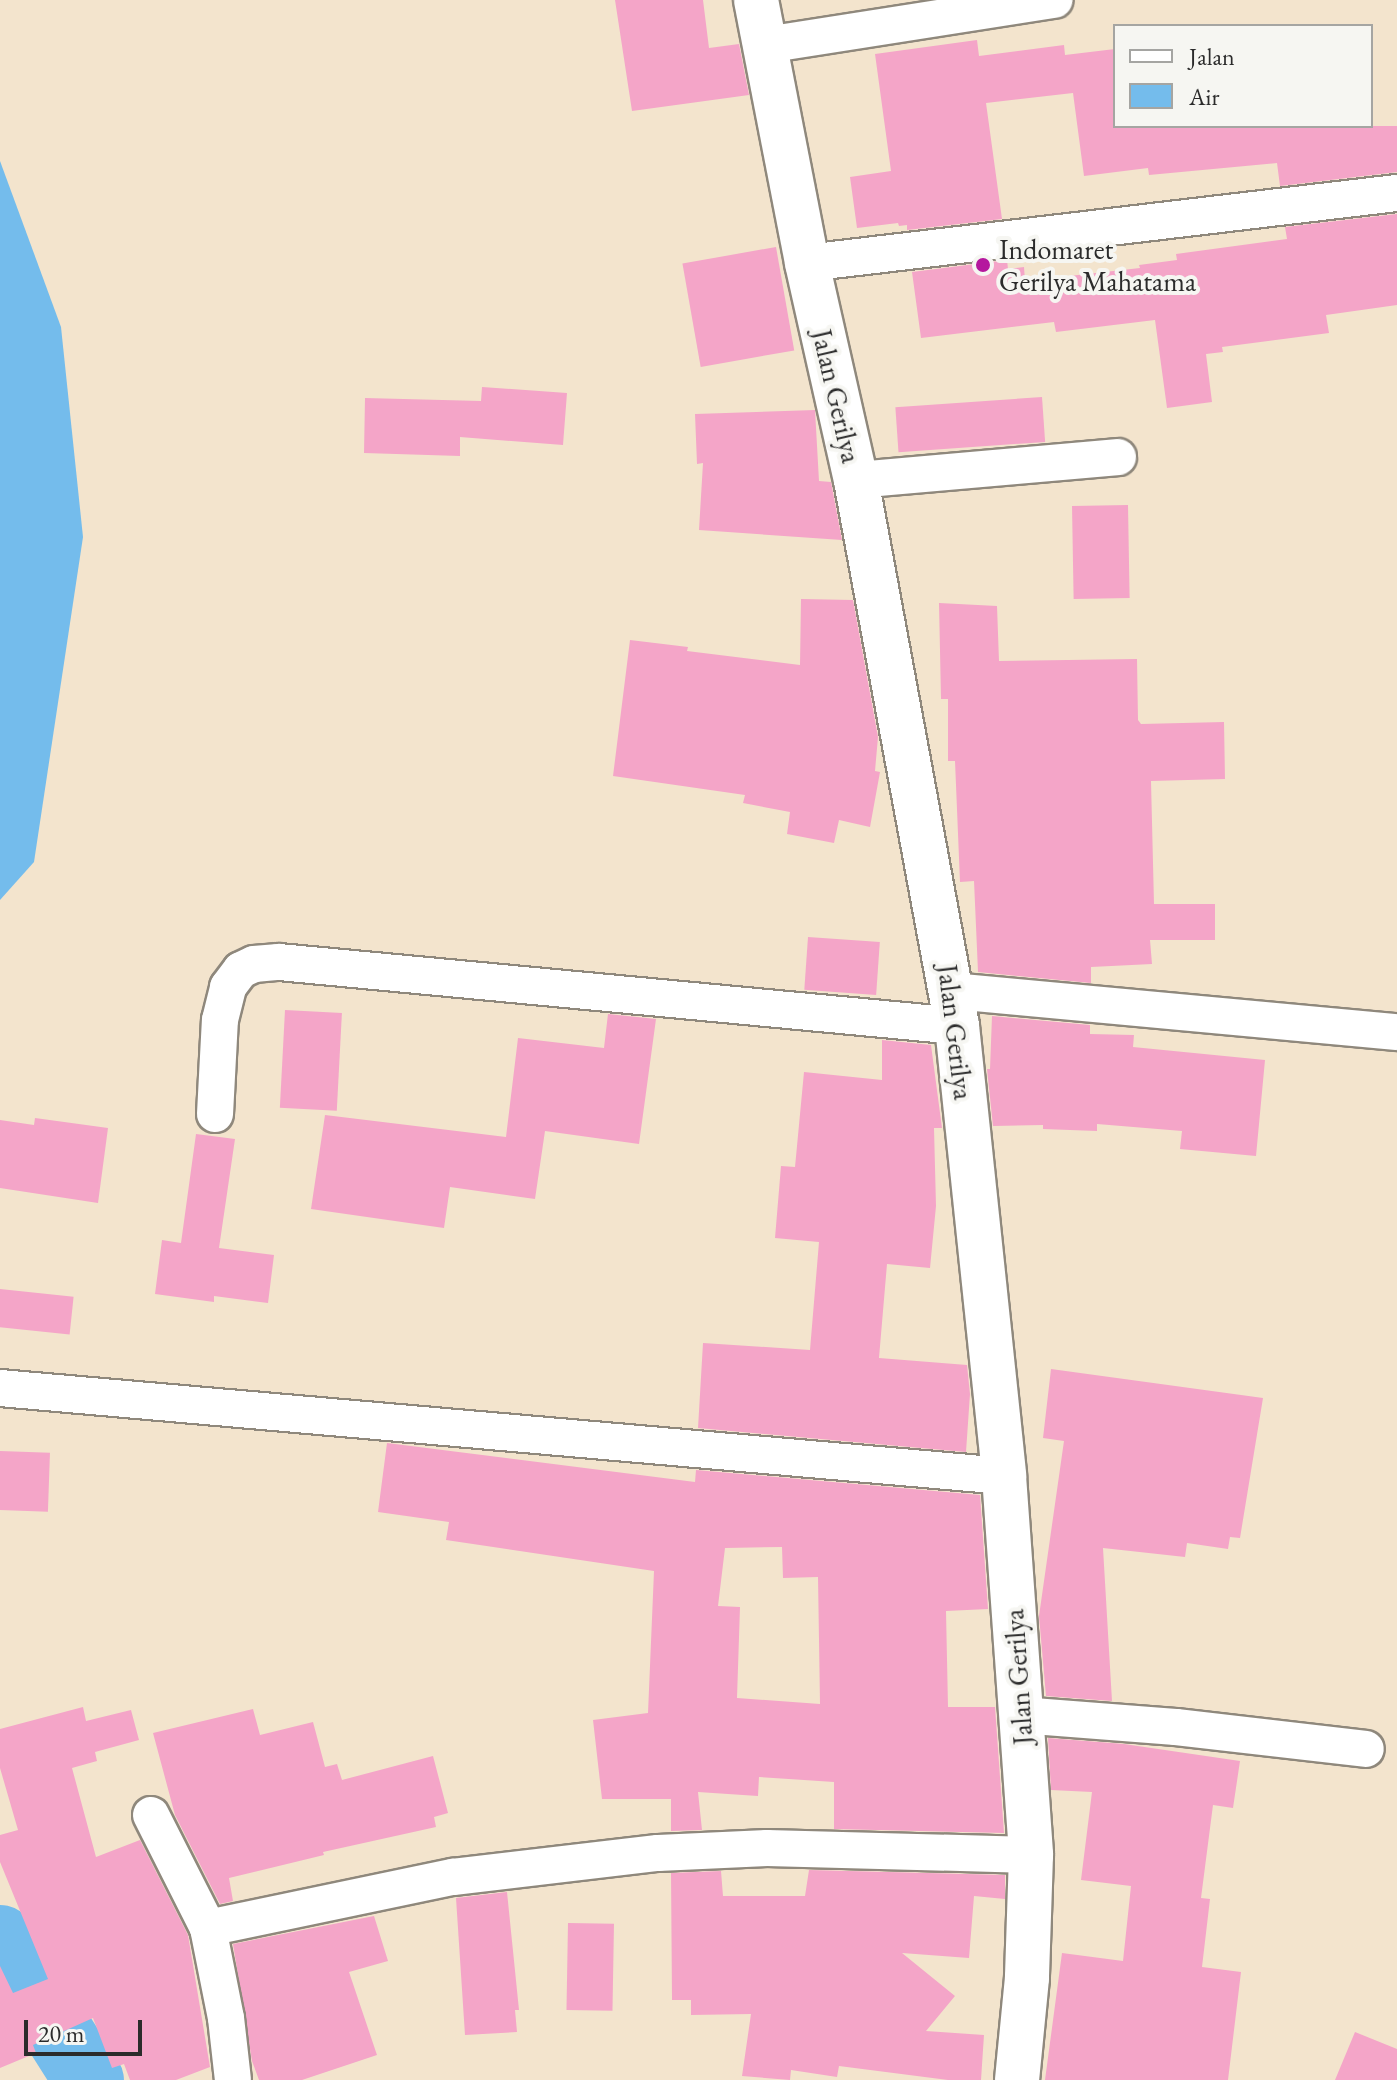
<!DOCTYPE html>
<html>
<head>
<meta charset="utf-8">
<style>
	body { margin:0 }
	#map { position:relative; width:1397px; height:2080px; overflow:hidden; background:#f3e4cd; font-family:"EB Garamond",serif }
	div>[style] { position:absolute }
	.water>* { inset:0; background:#74bcec }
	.river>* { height:70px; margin:-35px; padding:0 35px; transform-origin:35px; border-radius:35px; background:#74bcec }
	.building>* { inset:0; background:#f4a5c8; transform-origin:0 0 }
	.roads { filter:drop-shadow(2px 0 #8f887c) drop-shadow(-2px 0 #8f887c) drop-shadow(0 2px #8f887c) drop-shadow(0 -2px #8f887c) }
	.minor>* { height:36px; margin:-18px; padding:0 18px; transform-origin:18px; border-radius:18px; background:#fff }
	.tertiary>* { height:44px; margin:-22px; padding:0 22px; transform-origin:22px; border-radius:22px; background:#fff }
	.dots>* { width:22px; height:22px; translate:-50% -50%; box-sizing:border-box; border:4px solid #f6f6f2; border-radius:50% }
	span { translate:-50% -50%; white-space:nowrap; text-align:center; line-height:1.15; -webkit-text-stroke:8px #f6f6f2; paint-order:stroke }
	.poi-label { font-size:28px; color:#2b2b2b }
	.left { translate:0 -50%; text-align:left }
	.street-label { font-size:28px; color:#2b2b2b }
	.legend { position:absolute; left:1113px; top:24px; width:260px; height:104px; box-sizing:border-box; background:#f6f6f2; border:2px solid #a5a5a2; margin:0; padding:10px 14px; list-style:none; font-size:24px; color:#2b2b2b }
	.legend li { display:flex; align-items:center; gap:16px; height:40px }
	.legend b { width:40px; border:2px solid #a5a5a2 }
	.scale { position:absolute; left:24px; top:2020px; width:118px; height:36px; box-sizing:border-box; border:4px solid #2b2b2b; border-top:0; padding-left:10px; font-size:24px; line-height:28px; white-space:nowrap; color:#2b2b2b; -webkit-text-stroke:6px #f6f6f2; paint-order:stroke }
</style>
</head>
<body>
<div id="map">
	<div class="water">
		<div style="clip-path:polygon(0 161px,61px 327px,83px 537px,34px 862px,0 900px)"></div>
	</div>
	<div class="river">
		<div style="left:0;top:1940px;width:166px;rotate:57.6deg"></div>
	</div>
	<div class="building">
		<div style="clip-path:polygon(615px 0,703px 0,709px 48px,739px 44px,749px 95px,632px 111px)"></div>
		<div style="clip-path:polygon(977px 40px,979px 56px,1064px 45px,1065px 55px,1115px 49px,1115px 126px,1397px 126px,1397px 172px,1280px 186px,1277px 163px,1149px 175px,1148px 168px,1084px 176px,1073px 93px,986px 103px,1002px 219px,907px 230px,907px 225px,899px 226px,898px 223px,857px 228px,850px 177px,891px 171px,875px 54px)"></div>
		<div style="clip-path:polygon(1397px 214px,1397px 305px,1326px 315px,1329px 333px,1222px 347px,1223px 352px,1206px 354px,1212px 402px,1167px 408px,1155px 320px,1056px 332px,1054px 322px,921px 338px,912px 272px,1007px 260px,1008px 269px,1024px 267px,1025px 281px,1140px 268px,1139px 265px,1177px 260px,1176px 254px,1287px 239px,1285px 227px)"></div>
		<div style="left:776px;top:247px;width:105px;height:95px;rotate:80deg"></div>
		<div style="clip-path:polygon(482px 387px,567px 393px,563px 445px,460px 437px,460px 456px,364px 453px,365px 398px,481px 401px)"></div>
		<div style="left:1042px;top:397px;width:45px;height:147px;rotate:86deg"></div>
		<div style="clip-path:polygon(815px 410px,819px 481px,831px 482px,842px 540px,699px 530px,703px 463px,697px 464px,695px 414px)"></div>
		<div style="left:1128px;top:505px;width:93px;height:56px;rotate:89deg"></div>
		<div style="clip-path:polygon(801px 599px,853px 600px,878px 737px,875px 771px,880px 772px,870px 827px,839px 820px,834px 843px,787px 834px,790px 812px,743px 803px,745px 795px,613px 776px,630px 640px,688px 647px,687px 651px,800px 665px)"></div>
		<div style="clip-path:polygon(939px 603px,997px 606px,999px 661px,1137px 659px,1138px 720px,1141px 724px,1224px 722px,1225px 779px,1151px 781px,1154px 904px,1215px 904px,1215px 940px,1150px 940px,1152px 964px,1091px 967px,1091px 983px,978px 972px,974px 881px,960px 882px,955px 761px,948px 761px,948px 699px,941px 699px)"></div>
		<div style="left:808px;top:937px;width:72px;height:53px;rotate:4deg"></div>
		<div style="left:285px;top:1010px;width:57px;height:98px;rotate:3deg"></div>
		<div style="clip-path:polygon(608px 1014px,656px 1019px,639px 1144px,545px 1131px,535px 1199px,450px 1187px,444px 1228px,311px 1209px,325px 1115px,506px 1137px,518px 1038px,604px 1048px)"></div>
		<div style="clip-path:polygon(992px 1016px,1090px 1025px,1090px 1034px,1134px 1035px,1133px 1047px,1265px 1060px,1256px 1156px,1180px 1149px,1182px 1131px,1097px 1124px,1097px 1131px,1043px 1129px,1043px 1125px,993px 1126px,987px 1069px,990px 1069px)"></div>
		<div style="clip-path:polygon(882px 1040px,931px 1045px,942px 1128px,934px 1128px,936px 1206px,930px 1268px,887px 1264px,879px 1358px,967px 1365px,970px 1394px,966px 1452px,698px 1428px,703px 1343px,810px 1350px,819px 1242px,775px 1238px,781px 1166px,795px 1167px,804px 1072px,882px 1080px)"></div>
		<div style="clip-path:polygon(35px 1118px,108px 1128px,98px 1203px,0 1188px,0 1120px,34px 1125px)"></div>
		<div style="clip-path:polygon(196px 1134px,235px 1139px,219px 1248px,274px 1255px,268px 1303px,214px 1296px,214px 1302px,155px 1294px,162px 1240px,181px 1243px)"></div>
		<div style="left:0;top:1289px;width:74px;height:38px;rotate:6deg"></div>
		<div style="clip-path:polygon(1051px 1369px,1263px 1398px,1240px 1538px,1230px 1537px,1228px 1549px,1187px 1543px,1185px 1557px,1103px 1548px,1112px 1701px,1046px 1696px,1039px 1616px,1064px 1441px,1043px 1438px)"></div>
		<div style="clip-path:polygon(evenodd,387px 1443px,695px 1482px,696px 1470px,980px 1495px,988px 1609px,946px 1611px,948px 1707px,995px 1707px,1004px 1833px,834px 1829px,834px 1782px,759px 1777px,758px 1796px,698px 1792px,702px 1830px,671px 1831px,671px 1799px,602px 1799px,593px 1720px,648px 1713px,654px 1571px,446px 1540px,449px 1522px,378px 1512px,387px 1443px,782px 1547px,783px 1578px,818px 1577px,820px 1704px,737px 1698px,740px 1607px,718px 1606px,725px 1548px,782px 1547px)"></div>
		<div style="left:0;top:1451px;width:50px;height:59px;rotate:2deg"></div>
		<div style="clip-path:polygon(83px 1707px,86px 1721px,131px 1710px,139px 1740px,95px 1752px,97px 1761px,72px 1768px,96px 1857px,140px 1840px,188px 1935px,210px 2067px,176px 2080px,130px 2080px,124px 2064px,112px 2068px,93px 2018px,33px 2045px,36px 2053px,0 2068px,0 1966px,13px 1993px,48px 1979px,0 1862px,0 1835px,18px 1830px,0 1768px,0 1729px)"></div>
		<div style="clip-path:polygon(253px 1709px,260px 1735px,313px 1722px,325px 1767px,337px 1764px,342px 1780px,433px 1756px,448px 1813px,434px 1817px,436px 1827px,323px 1852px,324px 1855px,229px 1878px,233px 1901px,220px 1904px,175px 1815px,153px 1733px)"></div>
		<div style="clip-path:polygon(1048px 1738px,1124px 1744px,1240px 1761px,1233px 1808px,1213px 1805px,1201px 1898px,1210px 1899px,1202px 1967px,1241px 1972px,1228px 2080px,1045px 2080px,1062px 1953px,1123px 1961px,1131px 1886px,1081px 1880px,1092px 1792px,1051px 1790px)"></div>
		<div style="clip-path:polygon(809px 1870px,1005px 1875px,1005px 1899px,974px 1896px,969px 1958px,902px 1953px,955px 1996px,926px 2031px,984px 2035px,981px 2080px,948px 2080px,839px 2066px,837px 2077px,791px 2070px,790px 2080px,742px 2076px,751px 2014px,691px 2015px,691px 2000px,672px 2000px,671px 1873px,721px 1871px,723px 1896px,805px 1896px)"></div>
		<div style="clip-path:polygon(507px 1892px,519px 2010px,515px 2010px,517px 2032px,465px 2035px,456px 1898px)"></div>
		<div style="clip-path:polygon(374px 1916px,388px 1961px,349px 1972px,377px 2055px,302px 2080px,259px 2080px,252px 2061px,233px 1944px)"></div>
		<div style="left:568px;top:1923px;width:46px;height:87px;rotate:1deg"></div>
		<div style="clip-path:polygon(1355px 2032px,1397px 2049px,1397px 2080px,1335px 2080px)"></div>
	</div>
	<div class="roads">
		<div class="minor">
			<div style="left:766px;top:45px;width:292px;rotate:-8.9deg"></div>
			<div style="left:807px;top:263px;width:594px;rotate:-6.77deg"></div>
			<div style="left:856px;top:480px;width:263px;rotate:-5deg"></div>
			<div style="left:953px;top:991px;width:446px;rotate:5.3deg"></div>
			<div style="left:215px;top:1114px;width:94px;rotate:-87deg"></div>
			<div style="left:220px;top:1020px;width:34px;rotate:-76deg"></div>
			<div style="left:228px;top:987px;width:21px;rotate:-53deg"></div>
			<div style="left:241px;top:970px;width:14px;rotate:-25deg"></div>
			<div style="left:254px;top:964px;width:25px;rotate:-5deg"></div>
			<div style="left:279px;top:962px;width:681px;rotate:5.39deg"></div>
			<div style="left:0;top:1388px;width:1008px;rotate:5.01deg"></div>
			<div style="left:1020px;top:1715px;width:156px;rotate:4.4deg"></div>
			<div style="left:1176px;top:1727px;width:191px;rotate:6.6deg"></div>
			<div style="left:151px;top:1815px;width:127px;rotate:63.2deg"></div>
			<div style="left:208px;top:1928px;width:92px;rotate:78.7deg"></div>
			<div style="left:226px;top:2018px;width:62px;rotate:83.6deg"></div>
			<div style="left:208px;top:1928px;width:250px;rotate:-11.8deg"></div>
			<div style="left:453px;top:1877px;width:206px;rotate:-6.7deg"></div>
			<div style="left:658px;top:1853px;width:109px;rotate:-2.6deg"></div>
			<div style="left:767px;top:1848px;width:264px;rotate:1.5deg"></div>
		</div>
		<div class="tertiary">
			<div style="left:756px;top:0;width:268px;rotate:79deg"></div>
			<div style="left:807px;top:263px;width:222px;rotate:77.3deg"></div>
			<div style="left:856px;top:480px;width:555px;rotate:79.52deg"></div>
			<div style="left:957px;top:1026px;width:452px;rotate:84deg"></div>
			<div style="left:1004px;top:1476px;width:380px;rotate:85.9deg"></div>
			<div style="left:1031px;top:1855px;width:123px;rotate:91.9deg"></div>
			<div style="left:1027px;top:1978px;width:102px;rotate:95.6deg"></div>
		</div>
	</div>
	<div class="dots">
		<div style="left:983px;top:265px;background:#b5179e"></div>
	</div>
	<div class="poi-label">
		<span class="left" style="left:999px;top:265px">Indomaret<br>Gerilya Mahatama</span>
	</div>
	<div class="street-label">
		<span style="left:837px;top:396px;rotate:77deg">Jalan Gerilya</span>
		<span style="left:956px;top:1032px;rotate:83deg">Jalan Gerilya</span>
		<span style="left:1018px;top:1677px;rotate:-94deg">Jalan Gerilya</span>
	</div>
	<ul class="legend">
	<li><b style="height:10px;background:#fff"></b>Jalan</li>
	<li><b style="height:22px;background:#74bcec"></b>Air</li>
	</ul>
	<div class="scale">20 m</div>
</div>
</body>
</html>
